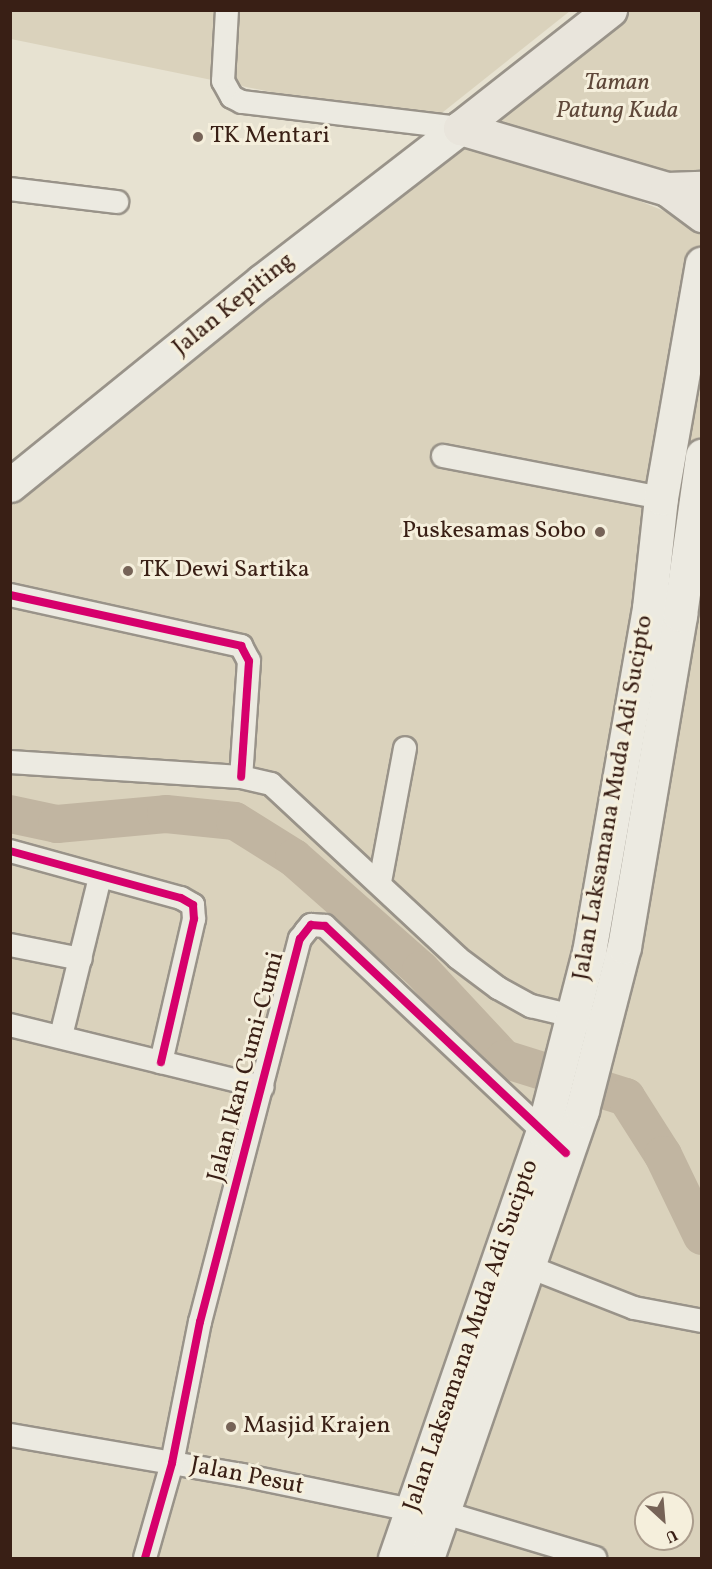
<!DOCTYPE html>
<html>
<head>
<meta charset="utf-8">
<style>
	body { margin:0 }
	#map { position:relative; width:712px; height:1569px; overflow:hidden; background:#e7e2d1; font-family:Vollkorn,serif }
	div>[style] { position:absolute }
	.green>* { inset:0; background:#dad2bc }
	.river>* { height:38px; margin:-19px; padding:0 19px; transform-origin:19px; border-radius:19px; background:#c1b5a1 }
	.roads { filter:drop-shadow(2px 0 #999389) drop-shadow(-2px 0 #999389) drop-shadow(0 2px #999389) drop-shadow(0 -2px #999389) }
	.street>* { height:22px; margin:-11px; padding:0 11px; transform-origin:11px; border-radius:11px; background:#eceae1 }
	.secondary>* { height:33px; margin:-16.5px; padding:0 16.5px; transform-origin:16.5px; border-radius:16.5px; background:#eceae1 }
	.highway>* { height:33px; margin:-16.5px; padding:0 16.5px; transform-origin:16.5px; border-radius:16.5px; background:#e9e5dc }
	.cycleway>* { height:8px; margin:-4px; padding:0 4px; transform-origin:4px; border-radius:4px; background:#d6006c }
	.dots>* { width:16px; height:16px; translate:-50% -50%; box-sizing:border-box; border:3px solid #f5efdc; border-radius:50% }
	span { translate:-50% -50%; white-space:nowrap; text-align:center; line-height:1.15; -webkit-text-stroke:6px #f5efdc; paint-order:stroke }
	.park-label { font-size:24px; color:#5f483a; font-style:italic }
	.poi-label { font-size:24px; color:#391f15 }
	.left { translate:0 -50%; text-align:left }
	.right { translate:-100% -50%; text-align:right }
	.street-label { font-size:24px; color:#391f15 }
	.frame { position:absolute; inset:0; border:12px solid #391f15; pointer-events:none }
	.north { position:absolute; left:634px; top:1491px; width:60px; height:60px; box-sizing:border-box; background:#f5efdc; border:2px solid #aa9c8c; border-radius:50%; rotate:154deg; font-size:16px; font-weight:700; line-height:24px; text-align:center; color:#391f15 }
	.north::after { content:''; display:block; margin:auto; width:21px; height:27px; background:#766357; clip-path:polygon(50% 0,100% 100%,50% 72%,0 100%) }
</style>
</head>
<body>
<div id="map">
	<div class="green">
		<div style="clip-path:polygon(11px 11px,570px 11px,428px 124px,11px 39px)"></div>
		<div style="clip-path:polygon(590px 11px,701px 11px,701px 212px,599px 181px,470px 108px)"></div>
		<div style="clip-path:polygon(evenodd,460px 128px,701px 226px,701px 1558px,11px 1558px,11px 504px,460px 128px,646px 1503px,682px 1503px,682px 1539px,646px 1539px,646px 1503px)"></div>
	</div>
	<div class="river">
		<div style="left:10px;top:814px;width:48px;rotate:12deg"></div>
		<div style="left:57px;top:824px;width:109px;rotate:-5.2deg"></div>
		<div style="left:166px;top:814px;width:69px;rotate:5.8deg"></div>
		<div style="left:235px;top:821px;width:70px;rotate:32.1deg"></div>
		<div style="left:294px;top:858px;width:169px;rotate:41.4deg"></div>
		<div style="left:421px;top:970px;width:122px;rotate:47deg"></div>
		<div style="left:504px;top:1059px;width:128px;rotate:17.3deg"></div>
		<div style="left:626px;top:1097px;width:69px;rotate:57.5deg"></div>
		<div style="left:663px;top:1155px;width:90px;rotate:64.3deg"></div>
	</div>
	<div class="roads">
		<div class="street">
			<div style="left:227px;top:10px;width:71px;rotate:93.2deg"></div>
			<div style="left:223px;top:81px;width:18px;rotate:61deg"></div>
			<div style="left:232px;top:97px;width:11px;rotate:27deg"></div>
			<div style="left:242px;top:102px;width:220px;rotate:6.8deg"></div>
			<div style="left:10px;top:189px;width:108px;rotate:6.9deg"></div>
			<div style="left:443px;top:456px;width:222px;rotate:10.9deg"></div>
			<div style="left:10px;top:595px;width:237px;rotate:12.4deg"></div>
			<div style="left:241px;top:646px;width:17px;rotate:62deg"></div>
			<div style="left:249px;top:661px;width:116px;rotate:93.9deg"></div>
			<div style="left:10px;top:762px;width:231px;rotate:3.7deg"></div>
			<div style="left:241px;top:777px;width:31px;rotate:13deg"></div>
			<div style="left:271px;top:784px;width:255px;rotate:42.9deg"></div>
			<div style="left:458px;top:958px;width:50px;rotate:36.9deg"></div>
			<div style="left:498px;top:988px;width:38px;rotate:29deg"></div>
			<div style="left:531px;top:1006px;width:56px;rotate:13.5deg"></div>
			<div style="left:10px;top:851px;width:177px;rotate:15.4deg"></div>
			<div style="left:181px;top:898px;width:14px;rotate:30deg"></div>
			<div style="left:193px;top:905px;width:14px;rotate:86deg"></div>
			<div style="left:194px;top:919px;width:147px;rotate:103deg"></div>
			<div style="left:380px;top:882px;width:136px;rotate:-79.4deg"></div>
			<div style="left:10px;top:945px;width:72px;rotate:11.2deg"></div>
			<div style="left:10px;top:1025px;width:260px;rotate:13.8deg"></div>
			<div style="left:61px;top:1036px;width:164px;rotate:-76.2deg"></div>
			<div style="left:527px;top:1266px;width:115px;rotate:21.4deg"></div>
			<div style="left:634px;top:1308px;width:69px;rotate:10.8deg"></div>
			<div style="left:10px;top:1435px;width:235px;rotate:9.8deg"></div>
			<div style="left:242px;top:1475px;width:173px;rotate:11.7deg"></div>
			<div style="left:442px;top:1512px;width:160px;rotate:16.7deg"></div>
			<div style="left:145px;top:1558px;width:99px;rotate:-74.1deg"></div>
			<div style="left:172px;top:1463px;width:144px;rotate:-78.8deg"></div>
			<div style="left:200px;top:1322px;width:396px;rotate:-75.4deg"></div>
			<div style="left:300px;top:939px;width:10px;rotate:-53deg"></div>
			<div style="left:306px;top:931px;width:8px;rotate:-50deg"></div>
			<div style="left:311px;top:925px;width:14px;rotate:4deg"></div>
			<div style="left:325px;top:926px;width:309px;rotate:43.3deg"></div>
		</div>
		<div class="secondary">
			<div style="left:10px;top:485px;width:324px;rotate:-39deg"></div>
			<div style="left:262px;top:281px;width:250px;rotate:-37.7deg"></div>
			<div style="left:395px;top:1558px;width:452px;rotate:-70.9deg"></div>
			<div style="left:543px;top:1131px;width:185px;rotate:-75.6deg"></div>
			<div style="left:589px;top:952px;width:349px;rotate:-80.1deg"></div>
			<div style="left:649px;top:608px;width:111px;rotate:-83.8deg"></div>
			<div style="left:661px;top:498px;width:238px;rotate:-80.1deg"></div>
			<div style="left:427px;top:1558px;width:474px;rotate:-70.9deg"></div>
			<div style="left:582px;top:1110px;width:168px;rotate:-75.6deg"></div>
			<div style="left:624px;top:947px;width:337px;rotate:-80.4deg"></div>
			<div style="left:680px;top:615px;width:161px;rotate:-82.1deg"></div>
		</div>
		<div class="highway">
			<div style="left:460px;top:128px;width:216px;rotate:16.4deg"></div>
			<div style="left:667px;top:189px;width:35px;rotate:-2deg"></div>
			<div style="left:460px;top:128px;width:191px;rotate:-38.2deg"></div>
			<div style="left:667px;top:189px;width:44px;rotate:36.6deg"></div>
		</div>
	</div>
	<div class="cycleway">
		<div style="left:10px;top:595px;width:237px;rotate:12.4deg"></div>
		<div style="left:241px;top:646px;width:17px;rotate:62deg"></div>
		<div style="left:249px;top:661px;width:116px;rotate:93.9deg"></div>
		<div style="left:10px;top:851px;width:177px;rotate:15.4deg"></div>
		<div style="left:181px;top:898px;width:14px;rotate:30deg"></div>
		<div style="left:193px;top:905px;width:14px;rotate:86deg"></div>
		<div style="left:194px;top:919px;width:147px;rotate:103deg"></div>
		<div style="left:145px;top:1558px;width:99px;rotate:-74.1deg"></div>
		<div style="left:172px;top:1463px;width:144px;rotate:-78.8deg"></div>
		<div style="left:200px;top:1322px;width:396px;rotate:-75.4deg"></div>
		<div style="left:300px;top:939px;width:18px;rotate:-52deg"></div>
		<div style="left:311px;top:925px;width:14px;rotate:4deg"></div>
		<div style="left:325px;top:926px;width:331px;rotate:43.3deg"></div>
	</div>
	<div class="dots">
		<div style="left:198px;top:137px;background:#766357"></div>
		<div style="left:600px;top:532px;background:#766357"></div>
		<div style="left:128px;top:571px;background:#766357"></div>
		<div style="left:231px;top:1427px;background:#766357"></div>
	</div>
	<div class="park-label">
		<span style="left:617px;top:98px">Taman<br>Patung Kuda</span>
	</div>
	<div class="poi-label">
		<span class="left" style="left:210px;top:137px">TK Mentari</span>
		<span class="right" style="left:586px;top:532px">Puskesamas Sobo</span>
		<span class="left" style="left:140px;top:571px">TK Dewi Sartika</span>
		<span class="left" style="left:243px;top:1427px">Masjid Krajen</span>
	</div>
	<div class="street-label">
		<span style="left:234px;top:305px;rotate:-39deg">Jalan Kepiting</span>
		<span style="left:614px;top:798px;rotate:-80deg">Jalan Laksamana Muda Adi Sucipto</span>
		<span style="left:247px;top:1067px;rotate:-75deg">Jalan Ikan Cumi-Cumi</span>
		<span style="left:472px;top:1336px;rotate:-71deg">Jalan Laksamana Muda Adi Sucipto</span>
		<span style="left:247px;top:1477px;rotate:11deg">Jalan Pesut</span>
	</div>
	<div class="frame"></div>
	<div class="north">U</div>
</div>
</body>
</html>
